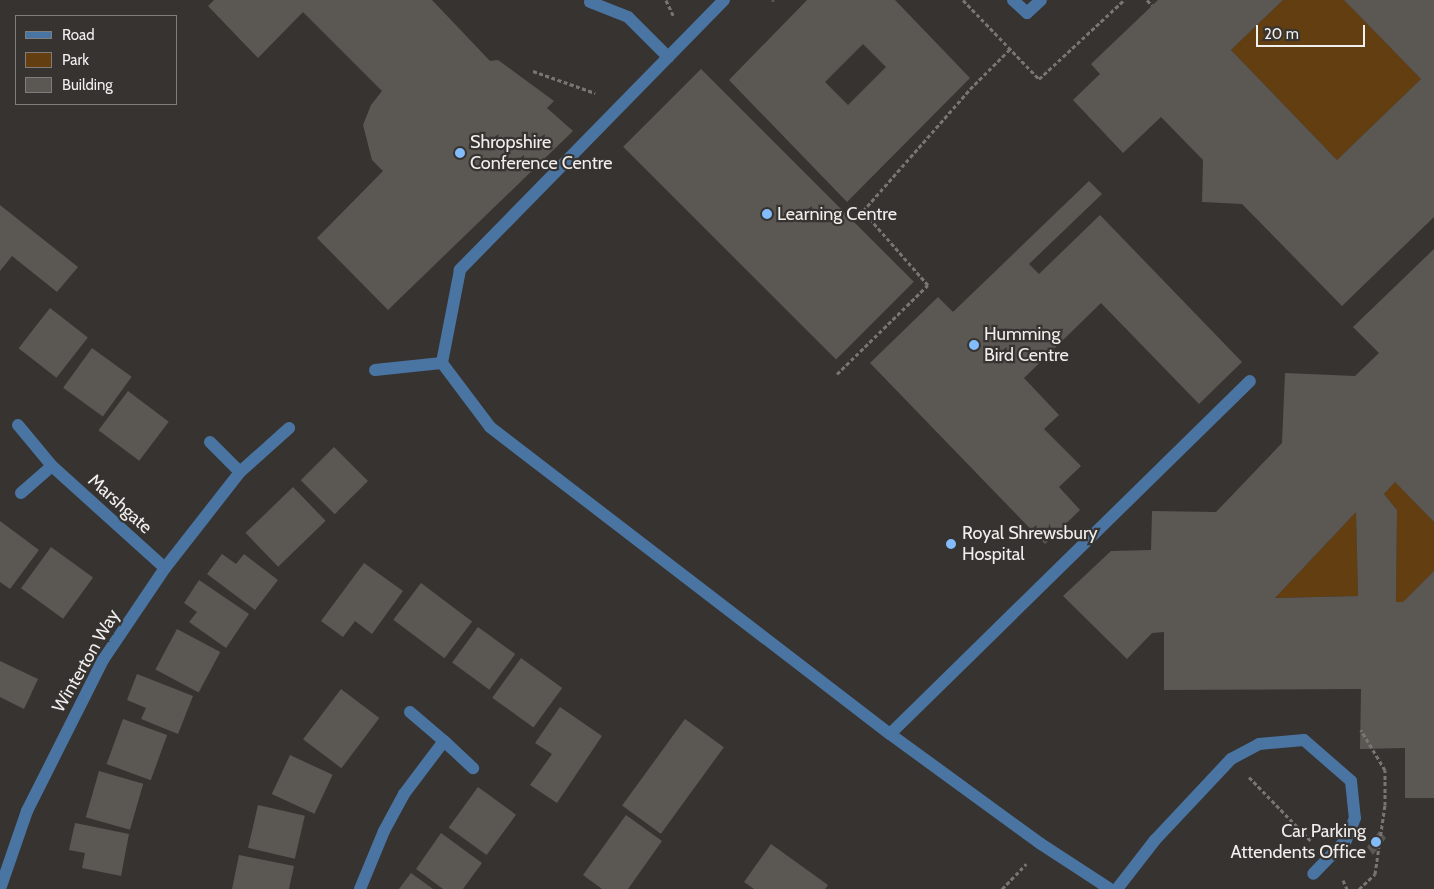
<!DOCTYPE html>
<html>
<head>
<meta charset="utf-8">
<style>
	body { margin:0 }
	#map { position:relative; width:1434px; height:889px; overflow:hidden; background:#363330; font-family:Cabin,sans-serif }
	div>[style] { position:absolute }
	.green>* { inset:0; background:#623e10 }
	.building>* { inset:0; background:#5b5854; transform-origin:0 0 }
	.path>* { height:3px; margin-top:-1.5px; transform-origin:0; background:repeating-linear-gradient(90deg,#787673 0 4px,transparent 0 6.5px) }
	.service>* { height:12px; margin:-6px; padding:0 6px; transform-origin:6px; border-radius:6px; background:#4a75a2 }
	.minor>* { height:12px; margin:-6px; padding:0 6px; transform-origin:6px; border-radius:6px; background:#4a75a2 }
	.dots>* { width:14px; height:14px; translate:-50% -50%; box-sizing:border-box; border:2px solid #363330; border-radius:50% }
	span { translate:-50% -50%; white-space:nowrap; text-align:center; line-height:1.15; -webkit-text-stroke:4.5px #363330; paint-order:stroke }
	.poi-label { font-size:18px; color:#f0efed }
	.left { translate:0 -50%; text-align:left }
	.right { translate:-100% -50%; text-align:right }
	.street-label { font-size:18px; color:#f0efed }
	.legend { position:absolute; left:15px; top:15px; width:162px; height:90px; box-sizing:border-box; background:#363330; border:1px solid #807e7c; margin:0; padding:6px 9px; list-style:none; font-size:15px; color:#f0efed }
	.legend li { display:flex; align-items:center; gap:10px; height:25px }
	.legend b { width:25px; border:1px solid #807e7c }
	.scale { position:absolute; left:1256px; top:25px; width:109px; height:22px; box-sizing:border-box; border:2px solid #f0efed; border-top:0; padding-left:6px; font-size:15px; line-height:18px; white-space:nowrap; color:#f0efed; -webkit-text-stroke:4px #363330; paint-order:stroke }
</style>
</head>
<body>
<div id="map">
	<div class="green">
		<div style="clip-path:polygon(1283px 0,1344px 0,1421px 79px,1337px 160px,1231px 50px)"></div>
		<div style="clip-path:polygon(1395px 482px,1434px 522px,1434px 571px,1403px 602px,1396px 602px,1397px 510px,1384px 494px)"></div>
		<div style="clip-path:polygon(1356px 512px,1358px 596px,1275px 598px)"></div>
	</div>
	<div class="building">
		<div style="clip-path:polygon(214px 0,432px 0,490px 61px,498px 60px,554px 101px,547px 108px,573px 131px,388px 310px,317px 238px,383px 171px,372px 160px,363px 125px,371px 105px,382px 91px,303px 12px,258px 58px,208px 6px)"></div>
		<div style="clip-path:polygon(evenodd,807px 0,895px 0,970px 78px,847px 202px,729px 80px,807px 0,863px 44px,886px 67px,848px 105px,825px 82px,863px 44px)"></div>
		<div style="clip-path:polygon(1158px 0,1283px 0,1231px 50px,1337px 160px,1421px 79px,1344px 0,1434px 0,1434px 217px,1342px 306px,1242px 204px,1202px 202px,1203px 160px,1161px 117px,1123px 153px,1073px 100px,1100px 74px,1091px 64px)"></div>
		<div style="left:701px;top:69px;width:301px;height:110px;rotate:45deg"></div>
		<div style="clip-path:polygon(1089px 181px,1102px 194px,1029px 264px,1039px 274px,1100px 215px,1242px 362px,1199px 404px,1101px 303px,1024px 378px,1059px 415px,1044px 429px,1081px 466px,1059px 487px,1080px 510px,1045px 544px,870px 363px,938px 297px,953px 312px)"></div>
		<div style="clip-path:polygon(0 205px,78px 267px,57px 292px,12px 256px,0 271px)"></div>
		<div style="clip-path:polygon(evenodd,1434px 249px,1434px 522px,1395px 482px,1384px 494px,1397px 510px,1396px 602px,1403px 602px,1434px 571px,1434px 798px,1405px 798px,1405px 748px,1360px 749px,1361px 689px,1164px 690px,1164px 632px,1152px 633px,1127px 659px,1063px 596px,1111px 551px,1151px 550px,1152px 511px,1216px 512px,1282px 443px,1285px 373px,1355px 376px,1379px 353px,1353px 327px,1434px 249px,1356px 512px,1358px 596px,1275px 598px,1356px 512px)"></div>
		<div style="left:50px;top:308px;width:48px;height:51px;rotate:38deg"></div>
		<div style="left:92px;top:348px;width:49px;height:49px;rotate:36deg"></div>
		<div style="left:128px;top:391px;width:51px;height:49px;rotate:37deg"></div>
		<div style="left:334px;top:447px;width:48px;height:47px;rotate:45deg"></div>
		<div style="left:293px;top:487px;width:47px;height:66px;rotate:46deg"></div>
		<div style="clip-path:polygon(0 521px,39px 550px,10px 589px,0 582px)"></div>
		<div style="left:51px;top:547px;width:52px;height:51px;rotate:36deg"></div>
		<div style="clip-path:polygon(222px 554px,236px 564px,244px 554px,278px 580px,255px 610px,207px 574px)"></div>
		<div style="clip-path:polygon(364px 563px,403px 591px,372px 634px,355px 621px,343px 637px,321px 621px)"></div>
		<div style="clip-path:polygon(199px 580px,249px 614px,226px 648px,189px 622px,197px 612px,184px 603px)"></div>
		<div style="left:421px;top:583px;width:64px;height:46px;rotate:37deg"></div>
		<div style="left:478px;top:627px;width:46px;height:44px;rotate:36deg"></div>
		<div style="left:177px;top:629px;width:49px;height:46px;rotate:28deg"></div>
		<div style="left:521px;top:658px;width:51px;height:49px;rotate:36deg"></div>
		<div style="clip-path:polygon(0 661px,38px 679px,24px 709px,0 697px)"></div>
		<div style="clip-path:polygon(137px 674px,193px 696px,178px 734px,141px 719px,146px 708px,127px 700px)"></div>
		<div style="left:341px;top:689px;width:48px;height:63px;rotate:37deg"></div>
		<div style="clip-path:polygon(560px 707px,602px 736px,557px 803px,530px 785px,552px 754px,535px 743px)"></div>
		<div style="left:123px;top:719px;width:47px;height:48px;rotate:20deg"></div>
		<div style="left:685px;top:719px;width:48px;height:107px;rotate:36deg"></div>
		<div style="left:290px;top:755px;width:47px;height:43px;rotate:25deg"></div>
		<div style="left:99px;top:771px;width:46px;height:48px;rotate:16deg"></div>
		<div style="left:478px;top:787px;width:47px;height:50px;rotate:36deg"></div>
		<div style="left:258px;top:805px;width:48px;height:44px;rotate:13deg"></div>
		<div style="clip-path:polygon(626px 815px,662px 841px,628px 889px,602px 889px,583px 875px)"></div>
		<div style="clip-path:polygon(75px 823px,129px 834px,121px 876px,82px 868px,85px 853px,69px 850px)"></div>
		<div style="clip-path:polygon(1379px 831px,1386px 838px,1373px 855px,1367px 847px)"></div>
		<div style="clip-path:polygon(441px 833px,482px 863px,463px 889px,443px 889px,416px 869px)"></div>
		<div style="clip-path:polygon(771px 844px,828px 885px,825px 889px,754px 889px,744px 882px)"></div>
		<div style="clip-path:polygon(239px 855px,294px 866px,289px 889px,232px 889px)"></div>
		<div style="clip-path:polygon(411px 873px,433px 889px,399px 889px)"></div>
	</div>
	<div class="path">
		<div style="left:666px;top:0;width:17px;rotate:65deg"></div>
		<div style="left:773px;top:0;width:1px;rotate:90deg"></div>
		<div style="left:963px;top:0;width:110px;rotate:46.1deg"></div>
		<div style="left:1039px;top:79px;width:116px;rotate:-42.9deg"></div>
		<div style="left:1147px;top:0;width:7px;rotate:45deg"></div>
		<div style="left:533px;top:71px;width:66px;rotate:19.5deg"></div>
		<div style="left:837px;top:374px;width:127px;rotate:-44.4deg"></div>
		<div style="left:928px;top:285px;width:98px;rotate:-131.3deg"></div>
		<div style="left:863px;top:211px;width:162px;rotate:-48.7deg"></div>
		<div style="left:970px;top:89px;width:57px;rotate:-45deg"></div>
		<div style="left:1249px;top:777px;width:89px;rotate:45.9deg"></div>
		<div style="left:1343px;top:880px;width:10px;rotate:66deg"></div>
		<div style="left:1002px;top:889px;width:35px;rotate:-46deg"></div>
		<div style="left:1359px;top:889px;width:22px;rotate:-43deg"></div>
		<div style="left:1375px;top:874px;width:70px;rotate:-81.8deg"></div>
		<div style="left:1385px;top:805px;width:35px;rotate:-90deg"></div>
		<div style="left:1385px;top:770px;width:47px;rotate:-121deg"></div>
	</div>
	<div class="service">
		<div style="left:724px;top:0;width:378px;rotate:134.4deg"></div>
		<div style="left:460px;top:270px;width:95px;rotate:101deg"></div>
		<div style="left:442px;top:363px;width:80px;rotate:53.1deg"></div>
		<div style="left:490px;top:427px;width:504px;rotate:37.51deg"></div>
		<div style="left:890px;top:734px;width:187px;rotate:36.1deg"></div>
		<div style="left:1041px;top:844px;width:82px;rotate:33.1deg"></div>
		<div style="left:1013px;top:0;width:19px;rotate:43deg"></div>
		<div style="left:1027px;top:13px;width:19px;rotate:-43deg"></div>
		<div style="left:590px;top:2px;width:41px;rotate:21.5deg"></div>
		<div style="left:628px;top:17px;width:57px;rotate:45deg"></div>
		<div style="left:375px;top:370px;width:67px;rotate:-6deg"></div>
		<div style="left:890px;top:734px;width:504px;rotate:-44.44deg"></div>
		<div style="left:1117px;top:889px;width:62px;rotate:-52.2deg"></div>
		<div style="left:1155px;top:840px;width:111px;rotate:-46.8deg"></div>
		<div style="left:1231px;top:759px;width:32px;rotate:-28deg"></div>
		<div style="left:1259px;top:744px;width:45px;rotate:-5.1deg"></div>
		<div style="left:1304px;top:740px;width:62px;rotate:41.1deg"></div>
		<div style="left:1351px;top:781px;width:37px;rotate:84deg"></div>
		<div style="left:1355px;top:818px;width:24px;rotate:112deg"></div>
		<div style="left:1346px;top:840px;width:47px;rotate:134.1deg"></div>
	</div>
	<div class="minor">
		<div style="left:18px;top:425px;width:53px;rotate:50.3deg"></div>
		<div style="left:52px;top:466px;width:152px;rotate:42.1deg"></div>
		<div style="left:210px;top:442px;width:42px;rotate:45deg"></div>
		<div style="left:21px;top:493px;width:41px;rotate:-41.1deg"></div>
		<div style="left:410px;top:712px;width:45px;rotate:40.5deg"></div>
		<div style="left:0;top:889px;width:83px;rotate:-70.9deg"></div>
		<div style="left:27px;top:811px;width:169px;rotate:-63.3deg"></div>
		<div style="left:103px;top:660px;width:111px;rotate:-56deg"></div>
		<div style="left:165px;top:568px;width:122px;rotate:-52deg"></div>
		<div style="left:240px;top:472px;width:66px;rotate:-41.9deg"></div>
		<div style="left:360px;top:889px;width:63px;rotate:-67.5deg"></div>
		<div style="left:384px;top:831px;width:42px;rotate:-61.6deg"></div>
		<div style="left:404px;top:794px;width:66px;rotate:-53deg"></div>
		<div style="left:444px;top:741px;width:40px;rotate:43deg"></div>
	</div>
	<div class="dots">
		<div style="left:460px;top:153px;background:#82bcfa"></div>
		<div style="left:767px;top:214px;background:#82bcfa"></div>
		<div style="left:974px;top:345px;background:#82bcfa"></div>
		<div style="left:951px;top:544px;background:#82bcfa"></div>
		<div style="left:1376px;top:842px;background:#82bcfa"></div>
	</div>
	<div class="poi-label">
		<span class="left" style="left:470px;top:153px">Shropshire<br>Conference Centre</span>
		<span class="left" style="left:777px;top:214px">Learning Centre</span>
		<span class="left" style="left:984px;top:345px">Humming<br>Bird Centre</span>
		<span class="left" style="left:962px;top:544px">Royal Shrewsbury<br>Hospital</span>
		<span class="right" style="left:1366px;top:842px">Car Parking<br>Attendents Office</span>
	</div>
	<div class="street-label">
		<span style="left:120px;top:504px;rotate:42deg">Marshgate</span>
		<span style="left:86px;top:661px;rotate:-60deg">Winterton Way</span>
	</div>
	<ul class="legend">
	<li><b style="height:6px;background:#4a75a2"></b>Road</li>
	<li><b style="height:14px;background:#623e10"></b>Park</li>
	<li><b style="height:14px;background:#5b5854"></b>Building</li>
	</ul>
	<div class="scale">20 m</div>
</div>
</body>
</html>
